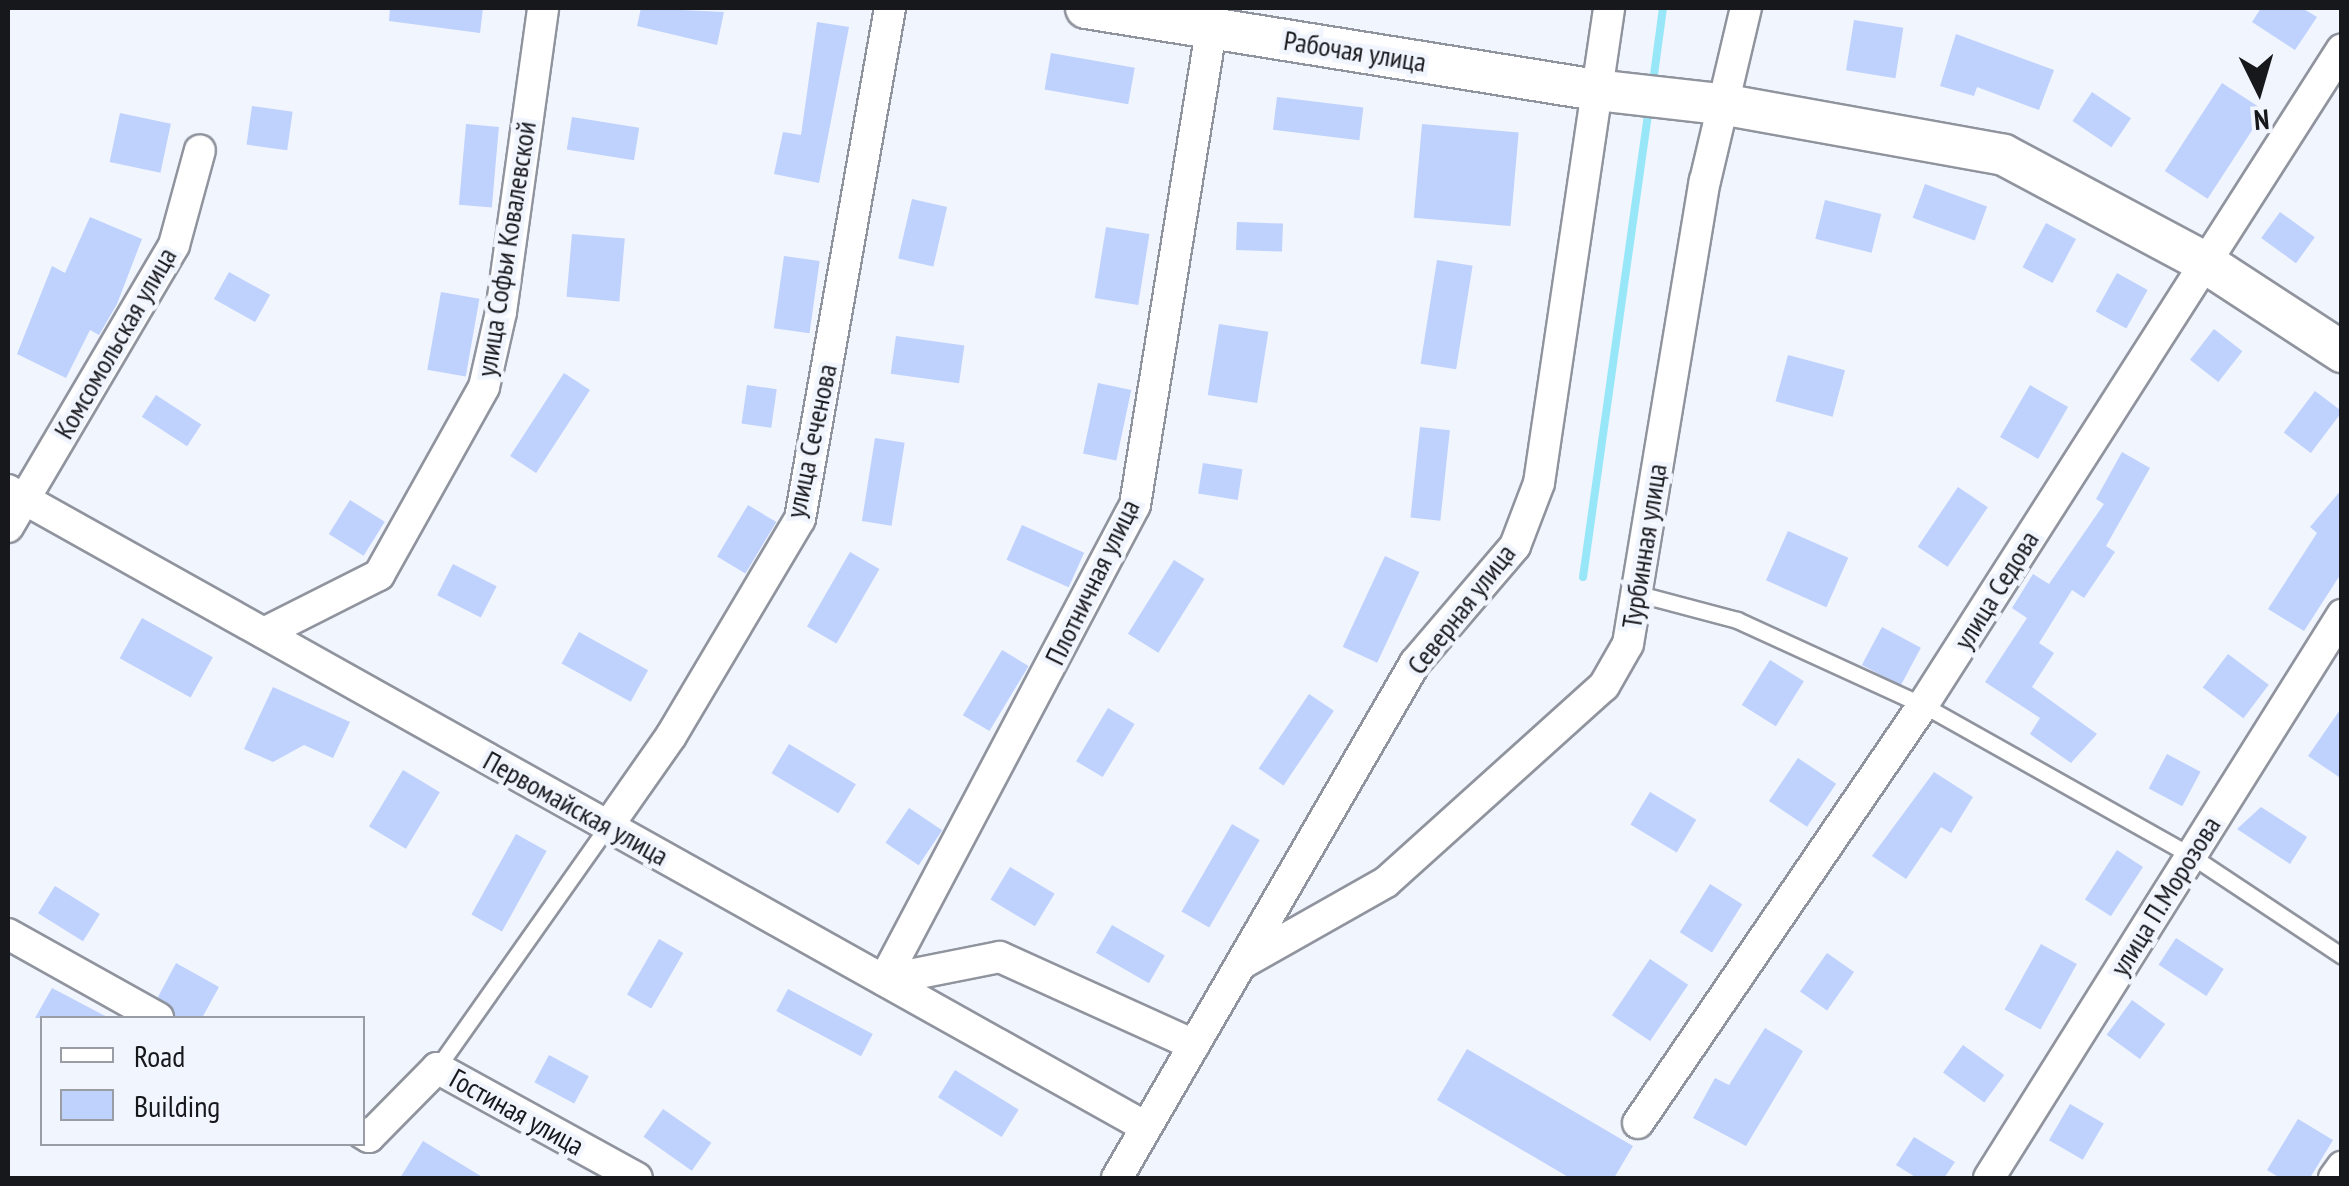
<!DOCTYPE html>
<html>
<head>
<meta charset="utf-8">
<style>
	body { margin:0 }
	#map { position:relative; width:2349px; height:1186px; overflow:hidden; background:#f1f5fe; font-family:"PT Sans Narrow",sans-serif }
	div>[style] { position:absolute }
	.stream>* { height:8px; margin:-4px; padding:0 4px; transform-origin:4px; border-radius:4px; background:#98e7f8 }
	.building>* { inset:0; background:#bfd1fd; transform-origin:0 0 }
	.roads { filter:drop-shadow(2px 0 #90949e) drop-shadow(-2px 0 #90949e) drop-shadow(0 2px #90949e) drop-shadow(0 -2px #90949e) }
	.service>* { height:15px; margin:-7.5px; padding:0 7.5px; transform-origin:7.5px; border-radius:7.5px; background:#fff }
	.minor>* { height:30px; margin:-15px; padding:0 15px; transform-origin:15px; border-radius:15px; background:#fff }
	.tertiary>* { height:40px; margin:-20px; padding:0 20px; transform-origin:20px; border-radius:20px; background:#fff }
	span { translate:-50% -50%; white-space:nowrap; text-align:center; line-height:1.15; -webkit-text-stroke:9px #f1f5fe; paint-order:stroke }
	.street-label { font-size:28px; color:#17181c }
	.frame { position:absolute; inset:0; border:10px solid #17181c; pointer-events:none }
	.legend { position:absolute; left:40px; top:1016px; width:325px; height:130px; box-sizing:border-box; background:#f1f5fe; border:2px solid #9a9da4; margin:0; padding:12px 18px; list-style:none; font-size:30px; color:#17181c }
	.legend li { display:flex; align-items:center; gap:20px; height:50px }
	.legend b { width:50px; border:2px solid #9a9da4 }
	.north { position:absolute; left:2209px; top:40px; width:100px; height:100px; -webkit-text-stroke:8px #f1f5fe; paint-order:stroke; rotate:175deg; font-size:28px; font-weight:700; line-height:40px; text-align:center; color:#17181c }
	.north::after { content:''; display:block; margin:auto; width:35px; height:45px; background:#17181c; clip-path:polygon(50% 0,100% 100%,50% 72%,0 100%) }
</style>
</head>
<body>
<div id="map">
	<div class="stream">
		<div style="left:1653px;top:82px;width:75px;rotate:-82.3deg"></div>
		<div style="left:1583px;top:577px;width:476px;rotate:-82deg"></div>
	</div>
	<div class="building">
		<div style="clip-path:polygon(390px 8px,483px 8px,480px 33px,389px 21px)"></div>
		<div style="clip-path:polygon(641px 8px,724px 12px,717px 45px,637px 26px)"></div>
		<div style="clip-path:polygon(2261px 8px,2302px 8px,2317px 17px,2295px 50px,2252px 22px)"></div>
		<div style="left:1854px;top:20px;width:50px;height:51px;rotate:9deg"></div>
		<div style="clip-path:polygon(817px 22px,849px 27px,819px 183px,774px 174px,783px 132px,801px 135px)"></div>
		<div style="clip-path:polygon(1956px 34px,2054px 70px,2039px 110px,1977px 87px,1974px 96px,1940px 86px)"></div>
		<div style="left:1051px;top:53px;width:85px;height:37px;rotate:10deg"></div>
		<div style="left:2222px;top:83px;width:51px;height:105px;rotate:33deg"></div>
		<div style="left:2092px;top:92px;width:47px;height:35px;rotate:34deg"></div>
		<div style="left:1277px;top:97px;width:87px;height:33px;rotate:7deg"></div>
		<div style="left:252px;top:106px;width:41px;height:39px;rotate:8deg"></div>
		<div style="left:120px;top:113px;width:52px;height:50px;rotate:12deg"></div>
		<div style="left:572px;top:117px;width:68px;height:33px;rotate:9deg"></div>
		<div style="left:466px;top:124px;width:33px;height:81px;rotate:5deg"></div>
		<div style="left:1422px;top:124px;width:97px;height:94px;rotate:5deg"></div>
		<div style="left:1925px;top:184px;width:66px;height:36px;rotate:20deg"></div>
		<div style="left:912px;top:199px;width:36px;height:61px;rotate:13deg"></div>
		<div style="left:1825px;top:200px;width:58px;height:40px;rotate:14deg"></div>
		<div style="left:2280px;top:212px;width:43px;height:32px;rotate:36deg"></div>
		<div style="clip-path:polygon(90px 217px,142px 239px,117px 304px,99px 335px,90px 330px,66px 378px,17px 354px,52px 266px,65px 273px)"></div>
		<div style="left:1237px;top:222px;width:46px;height:28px;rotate:2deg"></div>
		<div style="left:2046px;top:223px;width:34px;height:50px;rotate:28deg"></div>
		<div style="left:1106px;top:227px;width:44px;height:72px;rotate:9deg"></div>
		<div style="left:572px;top:234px;width:53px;height:63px;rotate:5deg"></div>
		<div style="left:784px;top:256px;width:36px;height:73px;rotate:8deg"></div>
		<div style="left:1437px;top:260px;width:36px;height:105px;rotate:9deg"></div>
		<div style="left:229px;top:272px;width:47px;height:31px;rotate:29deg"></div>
		<div style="left:2117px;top:273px;width:35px;height:44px;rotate:29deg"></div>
		<div style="left:441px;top:292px;width:39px;height:79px;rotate:10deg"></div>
		<div style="left:1219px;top:324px;width:50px;height:72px;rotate:9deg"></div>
		<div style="left:2214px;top:329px;width:36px;height:39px;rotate:38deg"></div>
		<div style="left:896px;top:336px;width:69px;height:38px;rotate:8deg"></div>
		<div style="left:1788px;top:355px;width:59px;height:48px;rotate:15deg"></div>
		<div style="left:564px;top:373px;width:31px;height:99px;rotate:33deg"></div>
		<div style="left:1098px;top:383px;width:34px;height:72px;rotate:12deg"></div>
		<div style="left:747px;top:385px;width:30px;height:39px;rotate:8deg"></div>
		<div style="left:2030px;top:385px;width:44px;height:60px;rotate:30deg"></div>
		<div style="left:2315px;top:391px;width:34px;height:52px;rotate:37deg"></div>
		<div style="left:156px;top:395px;width:54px;height:26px;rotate:33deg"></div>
		<div style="left:1420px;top:427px;width:30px;height:91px;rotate:6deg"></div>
		<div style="left:875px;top:438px;width:30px;height:84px;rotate:9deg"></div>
		<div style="clip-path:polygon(2122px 452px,2150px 468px,2106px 546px,2115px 552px,2084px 598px,2072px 590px,2039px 643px,2054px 653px,2032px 687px,2097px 734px,2071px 763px,2030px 734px,2040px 718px,1985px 682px,2027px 618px,2012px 608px,2033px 574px,2049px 584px,2104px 504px,2096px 499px)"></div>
		<div style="left:1203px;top:463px;width:40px;height:31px;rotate:9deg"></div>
		<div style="left:1958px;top:487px;width:36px;height:72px;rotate:34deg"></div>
		<div style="clip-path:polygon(2342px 489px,2342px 572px,2304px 631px,2268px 609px,2317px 533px,2310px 527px)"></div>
		<div style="left:350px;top:500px;width:41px;height:40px;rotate:32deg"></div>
		<div style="left:748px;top:505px;width:33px;height:60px;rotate:31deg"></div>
		<div style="left:1022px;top:525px;width:68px;height:38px;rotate:24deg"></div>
		<div style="left:1788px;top:531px;width:66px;height:54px;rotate:24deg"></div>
		<div style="left:850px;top:552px;width:34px;height:86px;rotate:30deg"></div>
		<div style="left:1385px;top:556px;width:38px;height:100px;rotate:25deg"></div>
		<div style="left:1174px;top:560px;width:36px;height:87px;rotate:32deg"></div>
		<div style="left:453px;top:564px;width:49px;height:35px;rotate:27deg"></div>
		<div style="left:142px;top:618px;width:81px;height:46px;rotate:29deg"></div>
		<div style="left:1882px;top:627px;width:44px;height:43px;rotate:28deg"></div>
		<div style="left:579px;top:632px;width:79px;height:36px;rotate:29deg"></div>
		<div style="left:1002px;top:650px;width:31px;height:76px;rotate:31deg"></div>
		<div style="left:2228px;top:654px;width:51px;height:42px;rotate:37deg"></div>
		<div style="left:1770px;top:660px;width:40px;height:53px;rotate:32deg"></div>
		<div style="clip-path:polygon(273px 687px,350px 722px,333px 758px,304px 745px,273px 762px,244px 749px)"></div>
		<div style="left:1309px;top:694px;width:30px;height:90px;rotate:34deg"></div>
		<div style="clip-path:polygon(2342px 707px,2342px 779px,2308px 756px)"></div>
		<div style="left:1108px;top:708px;width:31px;height:62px;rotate:31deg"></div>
		<div style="left:789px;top:744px;width:78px;height:34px;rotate:31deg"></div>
		<div style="left:2167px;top:754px;width:38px;height:39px;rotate:28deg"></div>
		<div style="left:1798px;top:758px;width:46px;height:52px;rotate:34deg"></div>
		<div style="left:403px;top:770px;width:43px;height:66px;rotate:31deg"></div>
		<div style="clip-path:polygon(1934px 772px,1973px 797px,1951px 833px,1941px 827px,1906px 879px,1872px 856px)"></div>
		<div style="left:1650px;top:792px;width:54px;height:38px;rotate:31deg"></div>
		<div style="clip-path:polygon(2261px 807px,2307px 837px,2290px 864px,2237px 829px)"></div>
		<div style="left:909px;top:808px;width:40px;height:42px;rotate:34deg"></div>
		<div style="left:1232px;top:824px;width:32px;height:101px;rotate:30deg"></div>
		<div style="left:516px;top:834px;width:35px;height:92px;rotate:29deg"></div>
		<div style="left:2117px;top:850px;width:31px;height:59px;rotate:33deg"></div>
		<div style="left:1010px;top:867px;width:52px;height:38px;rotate:31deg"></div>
		<div style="left:1710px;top:884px;width:38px;height:57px;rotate:32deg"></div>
		<div style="left:55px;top:886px;width:53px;height:32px;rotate:32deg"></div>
		<div style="left:1112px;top:925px;width:61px;height:32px;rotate:30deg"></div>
		<div style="left:2176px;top:938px;width:57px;height:32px;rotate:33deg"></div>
		<div style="left:659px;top:939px;width:28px;height:64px;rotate:30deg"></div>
		<div style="left:2041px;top:944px;width:41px;height:75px;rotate:29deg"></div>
		<div style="left:1827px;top:953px;width:33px;height:47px;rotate:35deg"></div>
		<div style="left:1650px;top:959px;width:46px;height:68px;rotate:34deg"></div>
		<div style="clip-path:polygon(176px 963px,219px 987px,202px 1018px,177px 1018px,158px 997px)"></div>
		<div style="clip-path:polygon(52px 988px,109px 1018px,35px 1018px)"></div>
		<div style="left:788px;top:989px;width:96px;height:25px;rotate:28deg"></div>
		<div style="left:2132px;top:1000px;width:41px;height:43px;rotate:36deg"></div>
		<div style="clip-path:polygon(1765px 1028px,1803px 1051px,1746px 1146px,1693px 1118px,1715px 1078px,1729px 1085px)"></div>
		<div style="left:1963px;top:1045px;width:51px;height:34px;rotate:36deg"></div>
		<div style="clip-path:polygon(1467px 1049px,1633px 1146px,1614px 1178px,1570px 1178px,1437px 1100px)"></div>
		<div style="left:549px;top:1055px;width:45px;height:31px;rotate:28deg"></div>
		<div style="left:955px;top:1070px;width:75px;height:32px;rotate:32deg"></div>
		<div style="left:2070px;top:1104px;width:39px;height:42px;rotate:30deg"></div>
		<div style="left:663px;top:1109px;width:59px;height:34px;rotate:35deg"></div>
		<div style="clip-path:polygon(2298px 1119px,2333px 1140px,2310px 1178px,2280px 1178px,2267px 1170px)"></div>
		<div style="clip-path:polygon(1914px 1137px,1955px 1162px,1944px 1178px,1917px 1178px,1896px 1165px)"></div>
		<div style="clip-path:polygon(423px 1141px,484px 1178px,400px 1178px)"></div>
	</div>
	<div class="roads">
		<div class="service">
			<div style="left:1635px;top:593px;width:106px;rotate:14.8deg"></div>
			<div style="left:1737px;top:620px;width:205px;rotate:24.6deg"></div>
			<div style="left:1923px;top:705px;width:306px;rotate:29.3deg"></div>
			<div style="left:2190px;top:855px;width:182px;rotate:33.6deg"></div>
			<div style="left:437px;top:1068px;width:296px;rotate:-54.8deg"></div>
		</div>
		<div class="minor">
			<div style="left:8px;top:490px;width:1302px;rotate:29.24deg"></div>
			<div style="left:8px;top:527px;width:327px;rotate:-59.5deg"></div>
			<div style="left:174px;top:245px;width:98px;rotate:-74.7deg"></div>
			<div style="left:264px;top:633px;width:129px;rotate:-26.8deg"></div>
			<div style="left:379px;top:575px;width:215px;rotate:-60.8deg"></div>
			<div style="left:484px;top:387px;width:77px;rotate:-77.2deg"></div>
			<div style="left:501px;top:312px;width:307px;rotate:-82.1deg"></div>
			<div style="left:608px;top:826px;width:110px;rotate:-55deg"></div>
			<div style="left:671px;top:736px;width:252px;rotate:-59.3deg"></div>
			<div style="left:800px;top:519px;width:519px;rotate:-80.01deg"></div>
			<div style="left:8px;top:934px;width:172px;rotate:29.2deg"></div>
			<div style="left:1243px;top:963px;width:164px;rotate:-29.5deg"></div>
			<div style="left:1386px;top:882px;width:293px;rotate:-42deg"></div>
			<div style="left:1604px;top:686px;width:48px;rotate:-60.3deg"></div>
			<div style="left:1628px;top:644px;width:469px;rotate:-80.6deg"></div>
			<div style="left:1705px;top:181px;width:178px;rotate:-76.7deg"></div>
			<div style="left:884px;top:980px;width:537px;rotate:-62.15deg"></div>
			<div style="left:1135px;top:505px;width:483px;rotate:-80.9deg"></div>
			<div style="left:884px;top:980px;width:118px;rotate:-11.2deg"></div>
			<div style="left:1000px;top:957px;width:213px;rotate:24.4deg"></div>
			<div style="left:1638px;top:1123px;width:506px;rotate:-55.71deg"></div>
			<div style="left:1923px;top:705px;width:778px;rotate:-57.43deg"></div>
			<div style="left:362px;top:1133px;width:8px;rotate:30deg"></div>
			<div style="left:369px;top:1137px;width:97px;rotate:-45.4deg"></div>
			<div style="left:437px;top:1068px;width:228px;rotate:28.8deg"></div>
			<div style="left:1117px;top:1178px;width:595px;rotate:-59.94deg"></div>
			<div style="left:1415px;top:663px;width:154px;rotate:-49.5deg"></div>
			<div style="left:1515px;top:546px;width:67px;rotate:-69.1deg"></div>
			<div style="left:1539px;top:483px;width:480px;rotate:-81.6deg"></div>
			<div style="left:1989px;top:1178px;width:665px;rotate:-57.91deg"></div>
			<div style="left:2334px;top:1178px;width:14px;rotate:-54deg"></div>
		</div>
		<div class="tertiary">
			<div style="left:1086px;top:8px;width:517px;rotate:9.13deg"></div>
			<div style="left:1596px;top:90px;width:132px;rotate:6.5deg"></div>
			<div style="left:1727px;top:105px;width:281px;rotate:10.2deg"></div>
			<div style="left:2004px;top:155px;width:227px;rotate:28.1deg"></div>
			<div style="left:2204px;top:262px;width:165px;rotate:33.1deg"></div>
		</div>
	</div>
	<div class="street-label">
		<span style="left:1355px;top:51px;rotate:9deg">Рабочая улица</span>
		<span style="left:506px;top:249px;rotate:-81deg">улица Софьи Ковалевской</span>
		<span style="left:115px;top:343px;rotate:-60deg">Комсомольская улица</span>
		<span style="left:811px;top:441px;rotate:-78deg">улица Сеченова</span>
		<span style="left:1644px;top:546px;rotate:-81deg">Турбинная улица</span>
		<span style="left:1092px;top:582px;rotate:-64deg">Плотничная улица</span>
		<span style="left:1996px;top:590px;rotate:-58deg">улица Седова</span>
		<span style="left:1461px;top:609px;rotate:-52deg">Северная улица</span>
		<span style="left:576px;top:808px;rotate:29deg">Первомайская улица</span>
		<span style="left:2165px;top:896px;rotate:-58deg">улица П.Морозова</span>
		<span style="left:517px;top:1112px;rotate:29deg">Гостиная улица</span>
	</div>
	<div class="frame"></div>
	<ul class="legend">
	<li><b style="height:12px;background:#fff"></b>Road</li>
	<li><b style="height:28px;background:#bfd1fd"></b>Building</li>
	</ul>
	<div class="north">N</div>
</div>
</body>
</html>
